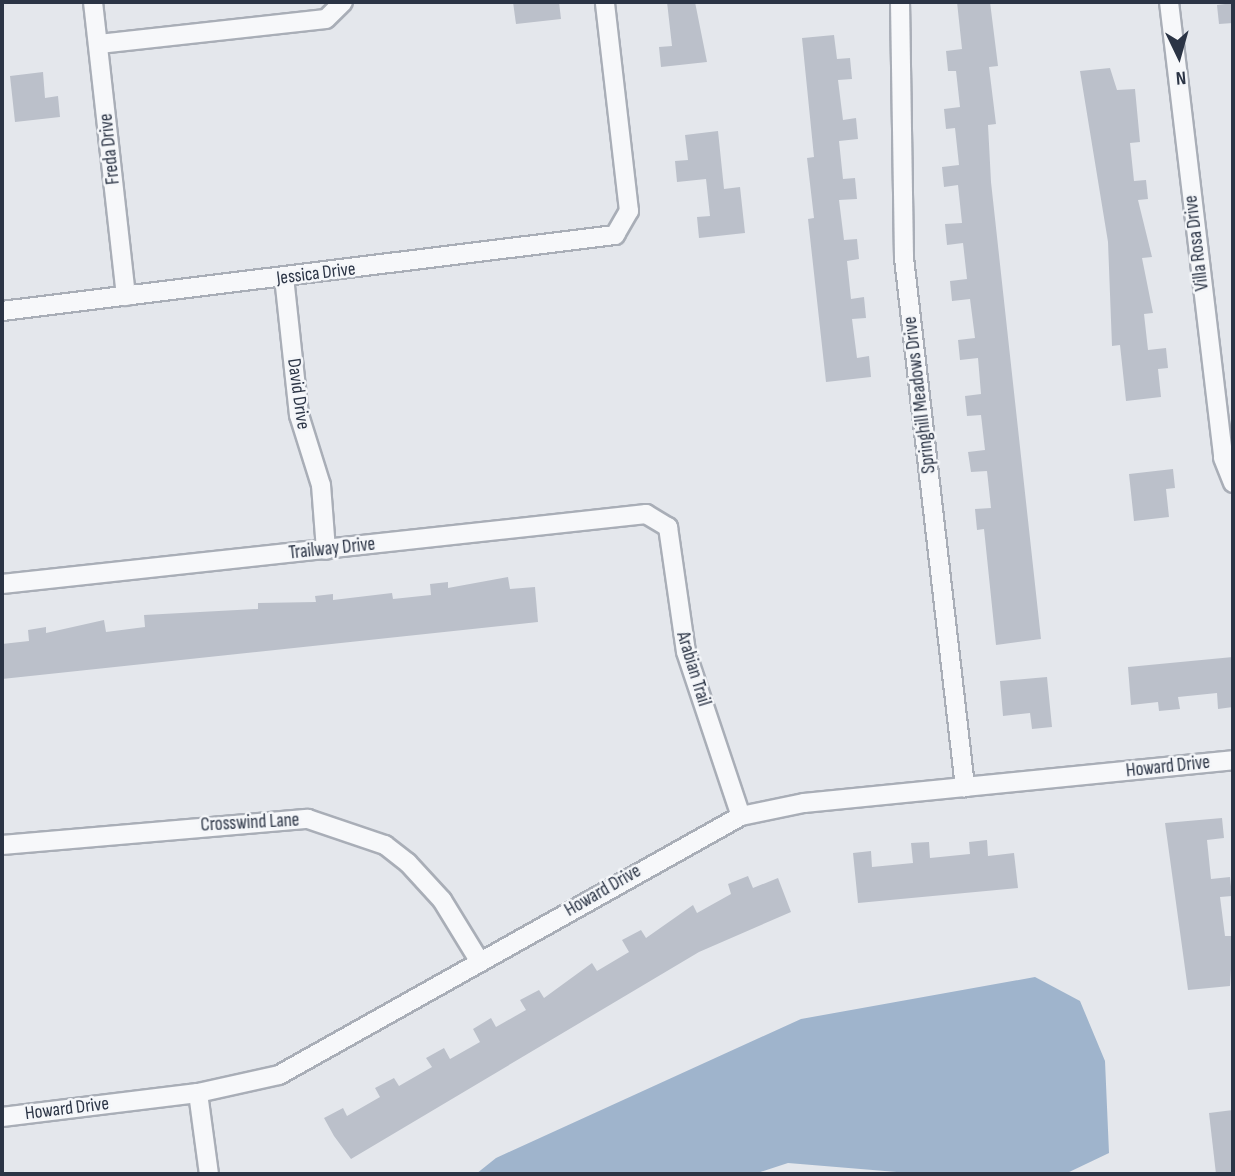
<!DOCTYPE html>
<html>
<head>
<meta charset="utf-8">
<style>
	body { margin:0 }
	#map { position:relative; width:1235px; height:1176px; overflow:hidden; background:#e4e7ec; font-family:"Sofia Sans Condensed",sans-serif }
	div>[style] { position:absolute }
	.water>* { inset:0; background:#9fb4cc }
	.building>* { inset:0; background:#bbc0ca }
	.roads { filter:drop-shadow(2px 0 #a9aeb7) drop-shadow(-2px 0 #a9aeb7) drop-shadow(0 2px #a9aeb7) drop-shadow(0 -2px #a9aeb7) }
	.minor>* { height:18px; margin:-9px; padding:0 9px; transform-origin:9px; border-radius:9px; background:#f7f8fa }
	span { translate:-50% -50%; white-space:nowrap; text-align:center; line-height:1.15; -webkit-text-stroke:5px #f4f6f9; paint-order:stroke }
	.street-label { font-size:19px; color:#2b3445 }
	.frame { position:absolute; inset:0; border:4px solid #2b3445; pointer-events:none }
	.north { position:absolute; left:1144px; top:21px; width:70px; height:70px; -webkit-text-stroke:5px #f4f6f9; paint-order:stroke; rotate:175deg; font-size:19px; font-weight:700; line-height:28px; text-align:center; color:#2b3445 }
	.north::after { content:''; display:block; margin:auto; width:24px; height:32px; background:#2b3445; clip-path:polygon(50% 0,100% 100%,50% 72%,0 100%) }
</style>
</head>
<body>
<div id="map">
	<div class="water">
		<div style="clip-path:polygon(1035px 977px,1080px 1001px,1105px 1061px,1109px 1153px,1065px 1174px,921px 1174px,788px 1163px,754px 1174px,476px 1174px,496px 1158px,801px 1019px)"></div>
	</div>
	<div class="building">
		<div style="clip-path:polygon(513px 2px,559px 2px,561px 19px,516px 24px)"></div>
		<div style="clip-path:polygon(667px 2px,695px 2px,707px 62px,661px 67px,659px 47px,672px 46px)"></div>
		<div style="clip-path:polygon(957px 2px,990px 2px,998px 66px,989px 67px,996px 124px,988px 125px,991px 182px,1041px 639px,996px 645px,984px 529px,977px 530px,975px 509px,991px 508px,987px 471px,971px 472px,968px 452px,985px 450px,981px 415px,967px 416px,965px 396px,981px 394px,978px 358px,960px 360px,958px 340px,975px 338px,970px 299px,952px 301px,950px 281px,967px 279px,963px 243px,947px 245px,945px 224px,962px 223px,958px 185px,944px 187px,942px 167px,959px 165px,955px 128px,946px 129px,944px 109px,960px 107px,956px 71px,948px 71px,946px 51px,962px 49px)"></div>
		<div style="clip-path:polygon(1233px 3px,1233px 23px,1219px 24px,1217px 5px)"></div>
		<div style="clip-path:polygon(834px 35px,837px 59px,850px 58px,852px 79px,838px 80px,843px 120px,856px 118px,858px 139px,839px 141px,843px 179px,855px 178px,857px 199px,839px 200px,844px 240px,857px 239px,859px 259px,847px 261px,851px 299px,864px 297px,866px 318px,852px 319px,857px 358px,869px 356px,871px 377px,826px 382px,808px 219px,814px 218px,807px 158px,814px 157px,802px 38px)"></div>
		<div style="clip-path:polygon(1110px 68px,1117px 90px,1135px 89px,1140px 142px,1130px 143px,1134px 181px,1146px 180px,1148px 199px,1138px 200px,1152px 257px,1142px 258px,1153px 313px,1144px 314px,1148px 350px,1166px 348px,1168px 368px,1158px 369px,1161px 397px,1126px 401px,1120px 345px,1112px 346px,1108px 242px,1080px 71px)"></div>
		<div style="clip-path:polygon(43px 72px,45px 98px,58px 96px,60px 117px,15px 122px,10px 76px)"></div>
		<div style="clip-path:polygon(718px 131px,724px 189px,740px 187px,745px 233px,699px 238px,697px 217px,710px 216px,706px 179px,677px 182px,675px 161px,688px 160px,685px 135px)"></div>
		<div style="clip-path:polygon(1173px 469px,1175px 488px,1166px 489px,1169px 517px,1134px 521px,1129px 474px)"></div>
		<div style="clip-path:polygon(508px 577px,510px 589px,535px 587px,538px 622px,2px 679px,2px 644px,29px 641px,28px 630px,46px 627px,46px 633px,104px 620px,106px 632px,145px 627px,144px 615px,258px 609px,258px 603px,316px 602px,315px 596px,333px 594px,333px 600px,392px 593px,393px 599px,431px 595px,430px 584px,448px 582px,448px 588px)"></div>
		<div style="clip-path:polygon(1233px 657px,1233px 707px,1218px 709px,1217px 693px,1178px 697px,1180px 709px,1159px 711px,1158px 702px,1131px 705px,1128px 667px)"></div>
		<div style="clip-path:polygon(1047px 677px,1052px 727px,1032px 729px,1030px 713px,1003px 716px,1000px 681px)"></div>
		<div style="clip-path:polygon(1222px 818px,1224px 838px,1207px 840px,1211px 879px,1230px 877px,1232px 896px,1220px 897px,1225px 936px,1233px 936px,1230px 986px,1188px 990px,1165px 823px)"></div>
		<div style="clip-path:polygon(987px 840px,988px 856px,1014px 853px,1018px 888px,858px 903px,853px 853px,871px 851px,872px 867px,913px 863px,911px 843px,929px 842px,930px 858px,970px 854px,969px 842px)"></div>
		<div style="clip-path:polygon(748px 876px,753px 888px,778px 878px,791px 912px,699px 952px,351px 1159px,334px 1136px,324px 1118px,343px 1108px,347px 1116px,380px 1097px,375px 1088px,394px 1078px,399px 1086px,432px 1067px,426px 1058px,444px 1048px,450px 1059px,480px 1042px,473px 1029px,491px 1018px,496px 1027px,526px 1010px,520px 1000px,539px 990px,544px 998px,592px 963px,597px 971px,629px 952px,622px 940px,641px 930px,646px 938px,693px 905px,697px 913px,731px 894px,728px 884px)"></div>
		<div style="clip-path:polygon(1233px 1110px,1233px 1174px,1216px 1174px,1209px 1113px)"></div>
	</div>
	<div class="roads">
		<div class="minor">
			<div style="left:93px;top:2px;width:296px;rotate:83.6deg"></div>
			<div style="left:900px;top:2px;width:256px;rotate:89.1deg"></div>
			<div style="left:904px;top:258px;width:533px;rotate:83.42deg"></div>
			<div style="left:1169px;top:2px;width:459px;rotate:83.2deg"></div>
			<div style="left:1223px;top:458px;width:27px;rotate:68deg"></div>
			<div style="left:99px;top:44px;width:228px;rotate:-6.3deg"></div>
			<div style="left:326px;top:19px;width:24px;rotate:-45deg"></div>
			<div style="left:284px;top:277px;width:139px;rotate:83.8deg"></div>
			<div style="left:299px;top:415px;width:73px;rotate:72.6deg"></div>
			<div style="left:321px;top:485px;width:65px;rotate:85.6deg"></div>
			<div style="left:2px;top:311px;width:618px;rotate:-7.07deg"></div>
			<div style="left:615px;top:235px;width:28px;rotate:-60deg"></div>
			<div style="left:629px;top:211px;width:210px;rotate:-96.6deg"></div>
			<div style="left:2px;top:584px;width:648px;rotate:-6.2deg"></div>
			<div style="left:646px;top:514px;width:26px;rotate:31deg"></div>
			<div style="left:668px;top:527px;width:126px;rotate:81.8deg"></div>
			<div style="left:686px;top:652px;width:173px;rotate:71.5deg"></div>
			<div style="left:2px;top:845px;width:307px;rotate:-4.9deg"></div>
			<div style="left:308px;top:819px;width:81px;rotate:18.7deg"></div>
			<div style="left:385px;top:845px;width:29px;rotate:38deg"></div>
			<div style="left:408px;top:863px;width:50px;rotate:47.4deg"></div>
			<div style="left:442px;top:900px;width:73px;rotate:58.5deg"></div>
			<div style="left:198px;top:1093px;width:82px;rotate:82.3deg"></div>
			<div style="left:2px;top:1117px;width:197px;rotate:-7deg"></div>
			<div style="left:198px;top:1093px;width:83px;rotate:-12.5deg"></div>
			<div style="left:279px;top:1075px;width:530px;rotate:-29.28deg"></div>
			<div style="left:741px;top:816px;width:64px;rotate:-11.7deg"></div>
			<div style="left:804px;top:803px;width:431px;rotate:-5.7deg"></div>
		</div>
	</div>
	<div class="street-label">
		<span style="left:110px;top:149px;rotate:-96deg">Freda Drive</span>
		<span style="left:1197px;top:243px;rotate:-97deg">Villa Rosa Drive</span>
		<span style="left:316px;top:274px;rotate:-7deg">Jessica Drive</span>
		<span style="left:298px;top:394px;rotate:82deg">David Drive</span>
		<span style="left:920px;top:395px;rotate:-97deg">Springhill Meadows Drive</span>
		<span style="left:332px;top:549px;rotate:-6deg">Trailway Drive</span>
		<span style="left:693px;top:669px;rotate:73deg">Arabian Trail</span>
		<span style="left:1168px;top:767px;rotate:-6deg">Howard Drive</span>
		<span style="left:250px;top:823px;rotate:-3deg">Crosswind Lane</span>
		<span style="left:603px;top:891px;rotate:-30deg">Howard Drive</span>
		<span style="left:67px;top:1109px;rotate:-7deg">Howard Drive</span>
	</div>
	<div class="frame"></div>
	<div class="north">N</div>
</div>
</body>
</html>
